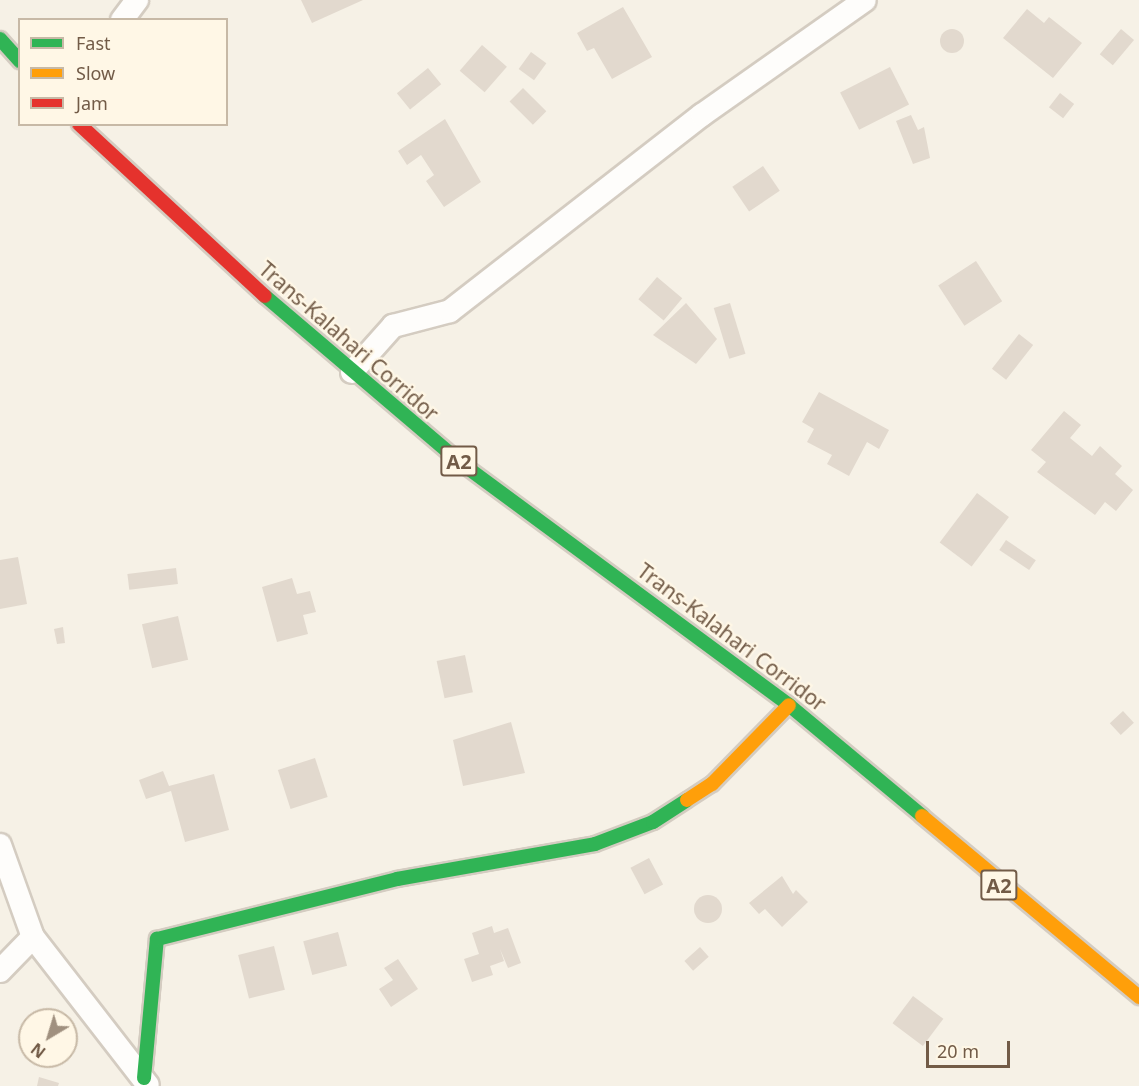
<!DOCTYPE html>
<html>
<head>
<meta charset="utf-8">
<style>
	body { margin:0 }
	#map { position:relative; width:1139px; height:1086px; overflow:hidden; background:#f6f1e6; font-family:"Noto Sans",sans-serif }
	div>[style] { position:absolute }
	.building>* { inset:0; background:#e2d9ce; transform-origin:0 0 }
	.round { border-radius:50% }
	.roads { filter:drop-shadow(2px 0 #d4ccc1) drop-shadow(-2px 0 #d4ccc1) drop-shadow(0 2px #d4ccc1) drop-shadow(0 -2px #d4ccc1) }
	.street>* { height:22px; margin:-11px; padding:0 11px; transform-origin:11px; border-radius:11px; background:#fefdfb }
	.fast>* { height:14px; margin:-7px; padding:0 7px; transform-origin:7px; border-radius:7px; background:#30b455 }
	.slow>* { height:14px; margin:-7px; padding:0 7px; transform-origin:7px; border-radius:7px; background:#ff9f0a }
	.jam>* { height:14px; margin:-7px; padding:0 7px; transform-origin:7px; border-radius:7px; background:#e5322d }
	span { translate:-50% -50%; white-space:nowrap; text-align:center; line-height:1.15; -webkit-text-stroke:4.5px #fff7e6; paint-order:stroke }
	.shield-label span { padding:2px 4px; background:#fff7e6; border:2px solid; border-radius:4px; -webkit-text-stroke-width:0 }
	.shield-label { font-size:20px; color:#725b47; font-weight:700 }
	.street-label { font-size:21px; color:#725b47 }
	.legend { position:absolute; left:18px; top:18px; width:210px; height:108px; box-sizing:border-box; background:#fff7e6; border:2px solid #c7b9a6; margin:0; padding:8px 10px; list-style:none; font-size:18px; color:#725b47 }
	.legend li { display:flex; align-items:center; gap:12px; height:30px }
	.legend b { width:30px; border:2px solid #c7b9a6 }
	.north { position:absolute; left:18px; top:1008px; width:60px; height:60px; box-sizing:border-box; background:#fff7e6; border:2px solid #c7b9a6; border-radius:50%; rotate:218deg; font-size:16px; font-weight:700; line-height:24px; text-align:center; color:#725b47 }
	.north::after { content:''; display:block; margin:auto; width:21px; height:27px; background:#a0907f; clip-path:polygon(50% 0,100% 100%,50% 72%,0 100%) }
	.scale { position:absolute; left:926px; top:1041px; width:84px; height:27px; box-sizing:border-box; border:3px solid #725b47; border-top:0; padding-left:8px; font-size:18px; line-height:21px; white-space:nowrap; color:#725b47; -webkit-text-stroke:4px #fff7e6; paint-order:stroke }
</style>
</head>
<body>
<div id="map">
	<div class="building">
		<div style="clip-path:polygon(301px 0,363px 0,312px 23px)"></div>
		<div style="clip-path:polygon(623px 7px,652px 57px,612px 79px,594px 48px,587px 51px,577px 33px)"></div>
		<div style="clip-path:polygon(1027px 9px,1044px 23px,1049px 17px,1082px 43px,1053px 78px,1003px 38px)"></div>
		<div style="left:1121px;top:29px;width:17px;height:33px;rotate:40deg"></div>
		<div class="round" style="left:940px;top:29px;width:24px;height:24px"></div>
		<div style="left:482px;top:45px;width:33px;height:34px;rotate:41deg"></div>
		<div style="left:531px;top:52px;width:19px;height:21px;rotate:36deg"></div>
		<div style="left:890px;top:67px;width:42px;height:56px;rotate:63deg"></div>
		<div style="left:428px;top:68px;width:21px;height:40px;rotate:51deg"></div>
		<div style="left:523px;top:88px;width:33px;height:19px;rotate:45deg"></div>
		<div style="left:1060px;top:93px;width:18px;height:18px;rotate:38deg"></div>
		<div style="clip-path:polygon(911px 115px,918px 130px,924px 127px,930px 158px,913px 164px,896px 121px)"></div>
		<div style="clip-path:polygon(445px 119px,481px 182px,444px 207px,426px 181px,434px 175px,421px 155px,407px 165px,398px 151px)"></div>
		<div style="left:763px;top:166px;width:30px;height:37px;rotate:56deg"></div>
		<div style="left:976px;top:261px;width:48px;height:45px;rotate:57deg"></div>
		<div style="left:657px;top:277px;width:33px;height:29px;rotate:40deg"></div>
		<div style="clip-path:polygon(686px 303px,717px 339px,696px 364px,653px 335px)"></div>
		<div style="left:730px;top:303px;width:53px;height:17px;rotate:73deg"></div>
		<div style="left:1019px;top:334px;width:18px;height:44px;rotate:38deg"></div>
		<div style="clip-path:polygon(819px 392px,889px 430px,879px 449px,867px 442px,849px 476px,827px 464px,832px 455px,807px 442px,814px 429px,802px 422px)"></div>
		<div style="clip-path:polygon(1064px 411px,1081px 425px,1070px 438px,1092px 456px,1100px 446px,1122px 466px,1115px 474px,1133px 490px,1116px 511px,1105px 502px,1095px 515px,1037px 472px,1046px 462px,1031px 450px)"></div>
		<div style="left:977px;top:493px;width:40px;height:62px;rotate:37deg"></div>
		<div style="left:1006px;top:540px;width:36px;height:12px;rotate:34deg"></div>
		<div style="clip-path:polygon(18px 557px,27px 604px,0 609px,0 560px)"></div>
		<div style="left:176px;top:568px;width:16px;height:49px;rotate:83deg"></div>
		<div style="clip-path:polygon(292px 578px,297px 594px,310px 591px,316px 612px,303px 615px,308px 634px,277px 642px,262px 587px)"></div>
		<div style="left:178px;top:616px;width:45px;height:37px;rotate:77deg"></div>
		<div style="clip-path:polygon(63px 627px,65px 643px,57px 644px,54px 629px)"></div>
		<div style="left:465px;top:655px;width:38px;height:29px;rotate:78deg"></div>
		<div style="left:1123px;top:711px;width:16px;height:18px;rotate:47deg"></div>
		<div style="clip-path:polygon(511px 722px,525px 773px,463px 786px,453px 740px)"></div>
		<div style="left:315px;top:758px;width:41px;height:39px;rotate:72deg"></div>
		<div style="clip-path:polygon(163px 771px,169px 786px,214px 774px,229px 830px,185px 842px,171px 791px,146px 799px,139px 780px)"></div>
		<div style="left:649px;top:858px;width:30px;height:21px;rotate:62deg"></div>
		<div style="clip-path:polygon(782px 876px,793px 894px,796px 890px,808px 902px,782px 927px,765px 909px,759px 914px,749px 903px)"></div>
		<div class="round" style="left:694px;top:895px;width:28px;height:28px"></div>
		<div style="clip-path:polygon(492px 926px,494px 933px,508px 928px,521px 963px,508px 968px,500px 949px,504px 961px,490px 966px,493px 975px,472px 982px,464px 959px,479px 954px,472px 933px)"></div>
		<div style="left:338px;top:932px;width:35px;height:36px;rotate:75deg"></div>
		<div style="left:274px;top:946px;width:45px;height:37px;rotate:76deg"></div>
		<div style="left:700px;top:947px;width:13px;height:21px;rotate:48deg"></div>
		<div style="clip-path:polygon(398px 959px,418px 989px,391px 1007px,379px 989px,393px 980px,384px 968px)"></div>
		<div style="left:913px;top:996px;width:38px;height:34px;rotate:37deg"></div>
		<div style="clip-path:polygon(39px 1077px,59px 1083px,58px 1086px,37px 1086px)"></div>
	</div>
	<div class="roads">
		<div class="street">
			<div style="left:122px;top:20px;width:25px;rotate:-53deg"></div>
			<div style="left:352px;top:372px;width:62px;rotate:-48.3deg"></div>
			<div style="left:393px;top:326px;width:59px;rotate:-14.7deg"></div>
			<div style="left:450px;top:311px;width:319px;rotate:-37.9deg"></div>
			<div style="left:702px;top:115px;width:199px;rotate:-35.2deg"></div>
			<div style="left:0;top:845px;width:98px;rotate:70.3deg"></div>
			<div style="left:33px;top:937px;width:187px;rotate:52.2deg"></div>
			<div style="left:0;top:971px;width:47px;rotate:-45.9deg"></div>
		</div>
		<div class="fast">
			<div style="left:0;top:39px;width:30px;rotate:48deg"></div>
			<div style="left:265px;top:296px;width:262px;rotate:40.4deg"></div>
			<div style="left:465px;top:466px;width:403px;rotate:36.4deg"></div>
			<div style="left:789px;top:705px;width:173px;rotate:39.8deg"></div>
			<div style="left:144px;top:1078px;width:140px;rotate:-84.7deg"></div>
			<div style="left:157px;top:939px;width:247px;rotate:-14deg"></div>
			<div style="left:397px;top:879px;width:201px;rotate:-10deg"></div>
			<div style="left:595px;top:844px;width:62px;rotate:-20.8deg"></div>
			<div style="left:653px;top:822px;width:40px;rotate:-32.9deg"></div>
		</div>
		<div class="slow">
			<div style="left:687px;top:800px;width:30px;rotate:-33deg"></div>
			<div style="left:712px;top:784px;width:110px;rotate:-45.7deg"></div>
			<div style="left:922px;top:816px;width:283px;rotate:39.8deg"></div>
		</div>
		<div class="jam">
			<div style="left:79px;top:124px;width:253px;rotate:42.8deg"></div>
		</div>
	</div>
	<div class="shield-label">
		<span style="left:459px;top:461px">A2</span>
		<span style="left:999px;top:885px">A2</span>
	</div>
	<div class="street-label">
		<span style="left:349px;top:341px;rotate:41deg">Trans-Kalahari Corridor</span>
		<span style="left:732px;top:637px;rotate:37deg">Trans-Kalahari Corridor</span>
	</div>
	<ul class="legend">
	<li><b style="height:8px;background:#30b455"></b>Fast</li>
	<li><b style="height:8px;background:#ff9f0a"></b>Slow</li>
	<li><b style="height:8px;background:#e5322d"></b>Jam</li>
	</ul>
	<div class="north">N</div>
	<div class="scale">20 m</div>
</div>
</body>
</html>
